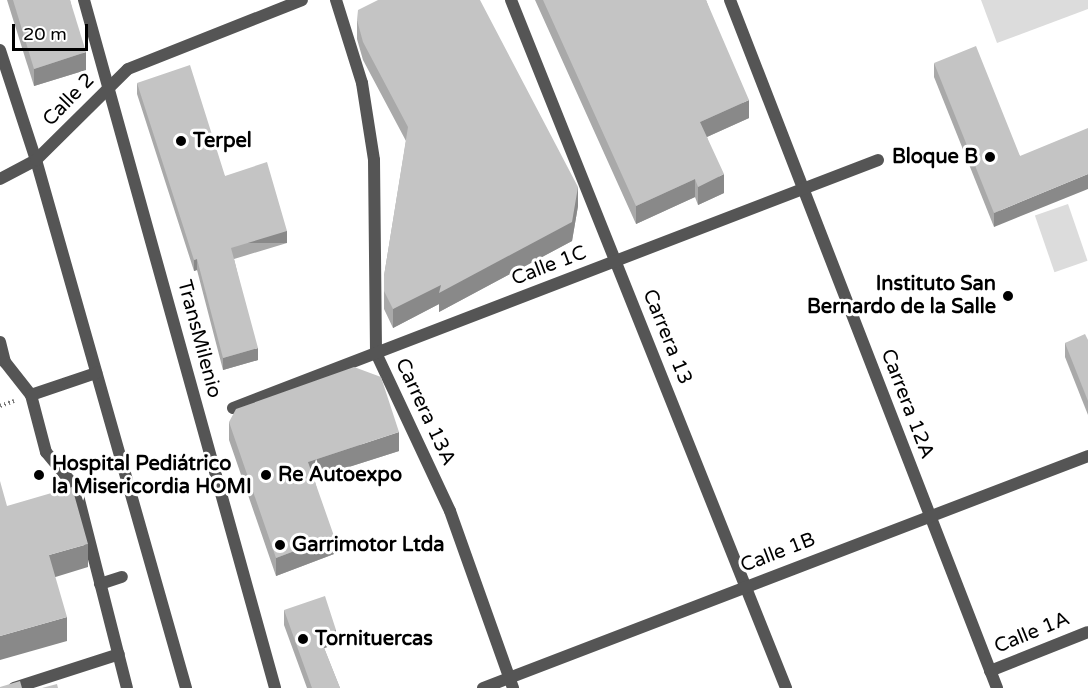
<!DOCTYPE html>
<html>
<head>
<meta charset="utf-8">
<style>
	body { margin:0 }
	#map { position:relative; width:1088px; height:688px; overflow:hidden; background:#fff; font-family:"Varela Round",sans-serif }
	div>[style] { position:absolute }
	.green>* { inset:0; background:#dcdcdc; transform-origin:0 0 }
	.path>* { height:4px; margin-top:-2px; transform-origin:0; background:repeating-linear-gradient(90deg,#777 0 1.5px,transparent 0 4.5px) }
	.service>* { height:12px; margin:-6px; padding:0 6px; transform-origin:6px; border-radius:6px; background:#555 }
	.minor>* { height:12px; margin:-6px; padding:0 6px; transform-origin:6px; border-radius:6px; background:#555 }
	.tertiary>* { height:12px; margin:-6px; padding:0 6px; transform-origin:6px; border-radius:6px; background:#555 }
	.wall>* { inset:0; background:#a9a9a9 }
	.shaded-wall>* { inset:0; background:#898989; transform-origin:0 0 }
	.building>* { inset:0; background:#c4c4c4 }
	.dots>* { width:16px; height:16px; translate:-50% -50%; box-sizing:border-box; border:3px solid #fff; border-radius:50% }
	span { translate:-50% -50%; white-space:nowrap; text-align:center; line-height:1.15; -webkit-text-stroke:6px #fff; paint-order:stroke }
	.street-label { font-size:20px; color:#000 }
	.poi-label { font-size:20px; color:#000; font-weight:700 }
	.left { translate:0 -50%; text-align:left }
	.right { translate:-100% -50%; text-align:right }
	.scale { position:absolute; left:12px; top:24px; width:76px; height:27px; box-sizing:border-box; border:3px solid #000; border-top:0; padding-left:8px; font-size:18px; line-height:21px; white-space:nowrap; color:#000; -webkit-text-stroke:4px #fff; paint-order:stroke }
</style>
</head>
<body>
<div id="map">
	<div class="green">
		<div style="clip-path:polygon(981px 0,1088px 0,1088px 9px,997px 43px)"></div>
		<div style="left:1068px;top:204px;width:60px;height:35px;rotate:71deg"></div>
	</div>
	<div class="path">
		<div style="left:0;top:406px;width:15px;rotate:-20deg"></div>
	</div>
	<div class="service">
		<div style="left:84px;top:0;width:714px;rotate:74.48deg"></div>
		<div style="left:0;top:50px;width:116px;rotate:71.9deg"></div>
		<div style="left:36px;top:160px;width:549px;rotate:74.14deg"></div>
		<div style="left:0;top:342px;width:21px;rotate:76deg"></div>
		<div style="left:5px;top:362px;width:42px;rotate:51.8deg"></div>
		<div style="left:31px;top:395px;width:59px;rotate:75.3deg"></div>
		<div style="left:46px;top:452px;width:47px;rotate:50.2deg"></div>
		<div style="left:76px;top:488px;width:206px;rotate:75.7deg"></div>
		<div style="left:31px;top:395px;width:69px;rotate:-18.7deg"></div>
		<div style="left:100px;top:584px;width:23px;rotate:-18deg"></div>
		<div style="left:14px;top:688px;width:110px;rotate:-17.9deg"></div>
	</div>
	<div class="minor">
		<div style="left:336px;top:0;width:87px;rotate:72.6deg"></div>
		<div style="left:362px;top:83px;width:78px;rotate:81.1deg"></div>
		<div style="left:374px;top:160px;width:193px;rotate:89.4deg"></div>
		<div style="left:376px;top:353px;width:174px;rotate:64.9deg"></div>
		<div style="left:450px;top:511px;width:188px;rotate:70.4deg"></div>
		<div style="left:511px;top:0;width:741px;rotate:68.21deg"></div>
		<div style="left:730px;top:0;width:738px;rotate:68.79deg"></div>
		<div style="left:233px;top:408px;width:691px;rotate:-21.03deg"></div>
		<div style="left:990px;top:671px;width:105px;rotate:-21.7deg"></div>
		<div style="left:483px;top:688px;width:648px;rotate:-20.98deg"></div>
	</div>
	<div class="tertiary">
		<div style="left:0;top:179px;width:41px;rotate:-27.8deg"></div>
		<div style="left:36px;top:160px;width:129px;rotate:-44.7deg"></div>
		<div style="left:128px;top:69px;width:187px;rotate:-21.6deg"></div>
	</div>
	<div class="wall">
		<div style="clip-path:polygon(7px 0,70px 0,86px 70px,34px 86px)"></div>
		<div style="clip-path:polygon(535px 0,706px 0,749px 118px,707px 137px,724px 193px,698px 205px,695px 197px,636px 224px)"></div>
		<div style="clip-path:polygon(357px 20px,578px 206px,572px 241px,439px 312px,439px 304px,393px 328px,384px 309px,384px 276px,406px 141px,363px 60px,357px 39px)"></div>
		<div style="clip-path:polygon(934px 63px,1020px 156px,994px 227px,934px 77px)"></div>
		<div style="clip-path:polygon(137px 83px,225px 176px,287px 243px,234px 259px,258px 360px,223px 370px,197px 270px,194px 271px,137px 94px)"></div>
		<div style="clip-path:polygon(1088px 340px,1088px 415px,1065px 357px,1065px 343px)"></div>
		<div style="clip-path:polygon(229px 422px,399px 451px,314px 478px,334px 554px,276px 576px,229px 440px)"></div>
		<div style="clip-path:polygon(284px 610px,336px 644px,324px 648px,340px 688px,307px 688px,284px 625px)"></div>
	</div>
	<div class="shaded-wall">
		<div style="clip-path:polygon(86px 52px,86px 70px,34px 86px,34px 69px)"></div>
		<div style="clip-path:polygon(749px 100px,749px 118px,700px 140px,700px 122px)"></div>
		<div style="clip-path:polygon(724px 174px,724px 193px,698px 205px,698px 187px)"></div>
		<div style="clip-path:polygon(1088px 174px,1088px 189px,994px 227px,994px 213px)"></div>
		<div style="clip-path:polygon(695px 179px,695px 197px,636px 224px,636px 206px)"></div>
		<div style="clip-path:polygon(578px 187px,578px 206px,572px 241px,439px 312px,439px 304px,393px 328px,393px 309px)"></div>
		<div style="left:287px;top:231px;width:12px;height:59px;rotate:90deg"></div>
		<div style="clip-path:polygon(197px 259px,197px 270px,194px 271px,194px 260px)"></div>
		<div style="clip-path:polygon(258px 348px,258px 360px,223px 370px,223px 358px)"></div>
		<div style="clip-path:polygon(399px 432px,399px 451px,308px 480px,308px 462px)"></div>
		<div style="clip-path:polygon(334px 536px,334px 554px,276px 576px,276px 558px)"></div>
		<div style="clip-path:polygon(88px 544px,88px 567px,49px 579px,49px 555px)"></div>
		<div style="clip-path:polygon(67px 617px,67px 641px,0 660px,0 636px)"></div>
		<div style="clip-path:polygon(336px 630px,336px 644px,319px 650px,319px 635px)"></div>
	</div>
	<div class="building">
		<div style="clip-path:polygon(13px 0,70px 0,86px 52px,34px 69px)"></div>
		<div style="clip-path:polygon(378px 0,480px 0,578px 187px,572px 222px,439px 293px,441px 285px,393px 309px,384px 291px,384px 276px,408px 127px,363px 42px,357px 20px,358px 10px)"></div>
		<div style="clip-path:polygon(543px 0,706px 0,749px 100px,700px 122px,724px 174px,698px 187px,695px 179px,636px 206px)"></div>
		<div style="clip-path:polygon(976px 46px,1020px 156px,1088px 128px,1088px 174px,994px 213px,934px 63px)"></div>
		<div style="clip-path:polygon(190px 65px,225px 176px,267px 162px,287px 231px,231px 248px,258px 348px,223px 358px,197px 259px,194px 260px,137px 83px)"></div>
		<div style="clip-path:polygon(1085px 334px,1088px 340px,1088px 401px,1065px 343px)"></div>
		<div style="clip-path:polygon(354px 367px,381px 377px,399px 432px,308px 462px,334px 536px,276px 558px,229px 422px,236px 409px)"></div>
		<div style="clip-path:polygon(0 481px,7px 506px,72px 487px,88px 544px,49px 555px,67px 617px,0 636px)"></div>
		<div style="clip-path:polygon(325px 596px,336px 630px,319px 635px,340px 688px,312px 688px,284px 610px)"></div>
		<div style="clip-path:polygon(20px 681px,22px 688px,0 688px,0 687px)"></div>
		<div style="clip-path:polygon(57px 684px,58px 688px,42px 688px)"></div>
	</div>
	<div class="dots">
		<div style="left:181px;top:141px;background:#000"></div>
		<div style="left:990px;top:157px;background:#000"></div>
		<div style="left:1008px;top:296px;background:#000"></div>
		<div style="left:39px;top:475px;background:#000"></div>
		<div style="left:266px;top:475px;background:#000"></div>
		<div style="left:280px;top:545px;background:#000"></div>
		<div style="left:303px;top:639px;background:#000"></div>
	</div>
	<div class="street-label">
		<span style="left:69px;top:100px;rotate:-46deg">Calle 2</span>
		<span style="left:549px;top:266px;rotate:-21deg">Calle 1C</span>
		<span style="left:667px;top:337px;rotate:68deg">Carrera 13</span>
		<span style="left:199px;top:339px;rotate:75deg">TransMilenio</span>
		<span style="left:907px;top:404px;rotate:69deg">Carrera 12A</span>
		<span style="left:425px;top:412px;rotate:65deg">Carrera 13A</span>
		<span style="left:778px;top:553px;rotate:-21deg">Calle 1B</span>
		<span style="left:1032px;top:633px;rotate:-22deg">Calle 1A</span>
	</div>
	<div class="poi-label">
		<span class="left" style="left:193px;top:141px">Terpel</span>
		<span class="right" style="left:978px;top:157px">Bloque B</span>
		<span class="right" style="left:996px;top:296px">Instituto San<br>Bernardo de la Salle</span>
		<span class="left" style="left:52px;top:476px">Hospital Pediátrico<br>la Misericordia HOMI</span>
		<span class="left" style="left:278px;top:475px">Re Autoexpo</span>
		<span class="left" style="left:292px;top:545px">Garrimotor Ltda</span>
		<span class="left" style="left:315px;top:639px">Tornituercas</span>
	</div>
	<div class="scale">20 m</div>
</div>
</body>
</html>
